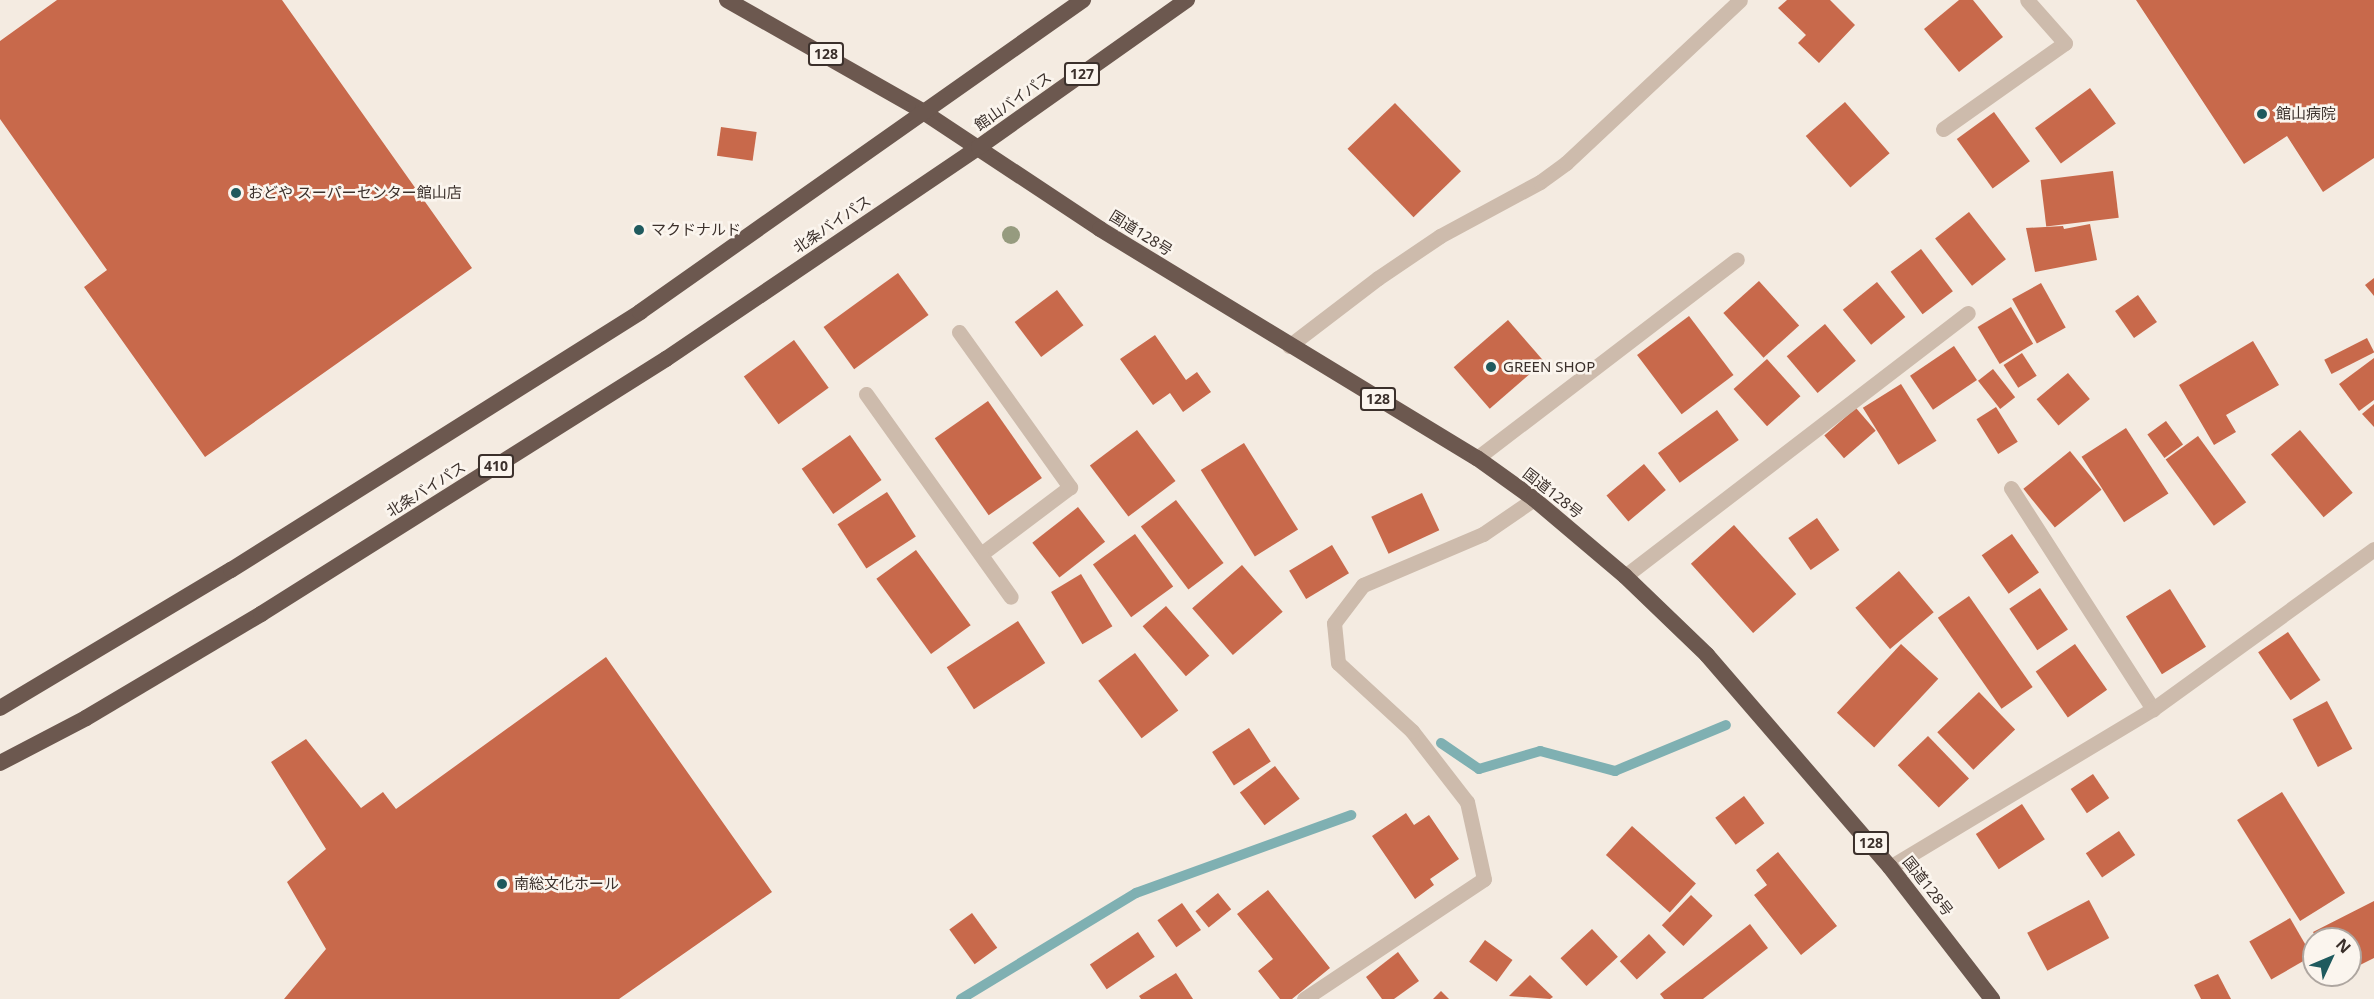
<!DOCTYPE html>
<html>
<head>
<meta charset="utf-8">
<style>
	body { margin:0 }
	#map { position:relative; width:2374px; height:999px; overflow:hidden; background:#f4ebe1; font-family:"Noto Sans","Noto Sans JP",sans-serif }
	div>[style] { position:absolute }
	.stream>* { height:10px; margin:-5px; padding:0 5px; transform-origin:5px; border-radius:5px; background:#7fb0b2 }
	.building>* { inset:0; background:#c8694b; transform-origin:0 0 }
	.minor>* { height:15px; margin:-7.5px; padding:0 7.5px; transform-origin:7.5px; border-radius:7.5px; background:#cdbbac }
	.trunk>* { height:16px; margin:-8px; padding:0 8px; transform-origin:8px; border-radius:8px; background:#6c584f }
	.trees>* { width:18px; height:18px; margin:-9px; border-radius:50%; background:#969b7f }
	.dots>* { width:16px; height:16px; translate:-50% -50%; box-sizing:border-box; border:3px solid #fbf5ee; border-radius:50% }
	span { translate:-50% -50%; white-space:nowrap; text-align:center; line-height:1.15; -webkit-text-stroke:5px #fbf5ee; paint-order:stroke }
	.shield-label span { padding:2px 4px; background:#fbf5ee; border:2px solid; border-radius:4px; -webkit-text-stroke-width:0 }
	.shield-label { font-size:14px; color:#3b302b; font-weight:700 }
	.street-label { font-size:15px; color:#3b302b }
	.poi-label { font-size:15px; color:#3b302b }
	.left { translate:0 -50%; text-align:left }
	.north { position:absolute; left:2302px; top:927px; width:60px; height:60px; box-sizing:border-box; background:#fbf5ee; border:2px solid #aea6a0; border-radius:50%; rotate:46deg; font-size:16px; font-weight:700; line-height:24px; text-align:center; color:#3b302b }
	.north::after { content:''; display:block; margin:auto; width:21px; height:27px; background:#1f5a5e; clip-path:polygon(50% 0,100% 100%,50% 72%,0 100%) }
</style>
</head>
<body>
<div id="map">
	<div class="stream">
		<div style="left:1441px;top:743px;width:46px;rotate:34.4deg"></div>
		<div style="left:1479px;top:769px;width:64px;rotate:-16.4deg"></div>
		<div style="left:1540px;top:751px;width:78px;rotate:14.9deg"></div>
		<div style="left:1615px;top:771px;width:120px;rotate:-22.5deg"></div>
		<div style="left:961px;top:999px;width:205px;rotate:-31.2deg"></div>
		<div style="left:1136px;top:893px;width:229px;rotate:-19.9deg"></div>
	</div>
	<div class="building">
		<div style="clip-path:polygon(57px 0,282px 0,472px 268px,205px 457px,84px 287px,107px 270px,0 119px,0 41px)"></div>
		<div style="clip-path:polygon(1787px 0,1830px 0,1855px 25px,1819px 63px,1798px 43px,1806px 35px,1778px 8px)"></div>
		<div style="clip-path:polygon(1959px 0,1973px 0,2003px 37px,1959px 72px,1924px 29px)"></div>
		<div style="clip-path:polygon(2136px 0,2374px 0,2374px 158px,2323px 192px,2287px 136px,2244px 164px)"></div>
		<div style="left:2090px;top:88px;width:44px;height:68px;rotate:54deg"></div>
		<div style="left:1845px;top:102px;width:68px;height:52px;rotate:49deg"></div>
		<div style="left:1395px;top:103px;width:95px;height:66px;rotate:46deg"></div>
		<div style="left:1994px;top:112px;width:61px;height:46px;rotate:54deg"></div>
		<div style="left:721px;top:127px;width:36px;height:29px;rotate:8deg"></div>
		<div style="left:2113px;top:171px;width:47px;height:73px;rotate:83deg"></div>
		<div style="left:1969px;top:212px;width:60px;height:43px;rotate:52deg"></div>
		<div style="clip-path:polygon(2090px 224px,2097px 260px,2035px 272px,2026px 228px,2063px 226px,2064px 229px)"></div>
		<div style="left:1921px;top:249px;width:53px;height:38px;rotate:53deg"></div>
		<div style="left:898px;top:273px;width:52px;height:92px;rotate:54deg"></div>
		<div style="clip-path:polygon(2374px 278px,2374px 296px,2365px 285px)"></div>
		<div style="left:1759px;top:281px;width:60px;height:48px;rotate:48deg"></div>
		<div style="left:1877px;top:282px;width:45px;height:44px;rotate:51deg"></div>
		<div style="left:2041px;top:283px;width:51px;height:33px;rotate:61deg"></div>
		<div style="left:1057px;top:290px;width:44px;height:53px;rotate:53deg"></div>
		<div style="left:2138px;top:295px;width:33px;height:28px;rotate:55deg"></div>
		<div style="left:2011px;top:307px;width:43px;height:39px;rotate:59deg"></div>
		<div style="left:1689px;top:316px;width:74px;height:65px;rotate:53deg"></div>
		<div style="left:1508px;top:320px;width:55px;height:72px;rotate:49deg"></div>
		<div style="left:1825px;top:324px;width:48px;height:50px;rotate:50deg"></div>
		<div style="clip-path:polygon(1155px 335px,1186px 380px,1197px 372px,1211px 392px,1183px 412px,1170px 393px,1153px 405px,1120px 359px)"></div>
		<div style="left:2367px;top:338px;width:16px;height:48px;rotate:63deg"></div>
		<div style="left:794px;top:340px;width:59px;height:62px;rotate:54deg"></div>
		<div style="clip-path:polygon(2253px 341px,2279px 385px,2226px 415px,2236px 432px,2214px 445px,2179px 385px)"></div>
		<div style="left:1954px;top:346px;width:41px;height:53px;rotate:56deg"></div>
		<div style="left:2022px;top:353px;width:27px;height:22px;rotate:57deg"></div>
		<div style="clip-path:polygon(2374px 358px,2374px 400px,2359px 411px,2339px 384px)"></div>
		<div style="left:1767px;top:359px;width:50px;height:45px;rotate:48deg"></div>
		<div style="left:1993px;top:369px;width:36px;height:19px;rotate:52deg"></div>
		<div style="left:2068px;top:373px;width:34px;height:41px;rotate:50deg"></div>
		<div style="left:1901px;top:384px;width:67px;height:45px;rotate:58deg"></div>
		<div style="left:988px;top:401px;width:94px;height:65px;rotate:55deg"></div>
		<div style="clip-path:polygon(2374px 404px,2374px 427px,2362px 414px)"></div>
		<div style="left:1996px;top:407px;width:41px;height:23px;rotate:58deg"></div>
		<div style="left:1856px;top:408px;width:30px;height:42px;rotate:49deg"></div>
		<div style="left:1717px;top:410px;width:37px;height:73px;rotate:54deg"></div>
		<div style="left:2166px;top:421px;width:29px;height:23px;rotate:54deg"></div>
		<div style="left:2126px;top:428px;width:78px;height:53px;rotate:57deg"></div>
		<div style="left:1137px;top:430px;width:64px;height:59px;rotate:53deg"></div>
		<div style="left:2300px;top:430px;width:82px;height:38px;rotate:50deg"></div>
		<div style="left:850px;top:435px;width:55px;height:59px;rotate:55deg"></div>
		<div style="left:2198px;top:436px;width:82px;height:40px;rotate:54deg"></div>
		<div style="left:1244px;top:443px;width:102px;height:51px;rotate:58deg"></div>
		<div style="left:2070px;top:451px;width:50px;height:60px;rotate:51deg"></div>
		<div style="left:1644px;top:464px;width:34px;height:49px;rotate:50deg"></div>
		<div style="left:887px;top:492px;width:53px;height:59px;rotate:57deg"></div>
		<div style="left:1422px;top:493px;width:41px;height:56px;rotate:65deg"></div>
		<div style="left:1176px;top:500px;width:79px;height:44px;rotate:53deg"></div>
		<div style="left:1078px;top:507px;width:44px;height:58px;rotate:52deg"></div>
		<div style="left:1817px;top:518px;width:39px;height:35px;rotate:55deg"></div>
		<div style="left:1734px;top:525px;width:93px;height:58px;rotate:48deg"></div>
		<div style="left:1135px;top:534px;width:65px;height:52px;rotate:54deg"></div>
		<div style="left:2012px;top:534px;width:47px;height:37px;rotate:55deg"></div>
		<div style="left:1332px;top:545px;width:33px;height:50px;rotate:59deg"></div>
		<div style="left:916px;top:550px;width:93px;height:49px;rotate:54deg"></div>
		<div style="left:1242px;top:565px;width:62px;height:66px;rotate:49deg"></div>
		<div style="left:1899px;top:571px;width:54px;height:57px;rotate:50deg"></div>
		<div style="left:1081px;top:574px;width:61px;height:35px;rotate:59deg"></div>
		<div style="left:2040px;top:588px;width:50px;height:37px;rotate:56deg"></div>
		<div style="left:2170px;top:589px;width:68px;height:52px;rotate:58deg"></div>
		<div style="left:1969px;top:596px;width:111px;height:38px;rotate:55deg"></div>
		<div style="left:1166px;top:606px;width:66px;height:31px;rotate:49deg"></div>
		<div style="left:1018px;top:621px;width:50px;height:85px;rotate:57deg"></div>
		<div style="left:2288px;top:632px;width:58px;height:36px;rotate:56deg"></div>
		<div style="left:1901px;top:644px;width:51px;height:94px;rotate:43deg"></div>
		<div style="left:2075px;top:644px;width:56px;height:48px;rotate:55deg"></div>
		<div style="left:1135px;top:653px;width:72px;height:46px;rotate:53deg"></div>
		<div style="clip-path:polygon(606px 657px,772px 892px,619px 999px,284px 999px,326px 949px,287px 882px,326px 849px,271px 762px,306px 739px,361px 808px,383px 792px,396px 809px)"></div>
		<div style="left:1979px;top:692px;width:52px;height:58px;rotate:46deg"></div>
		<div style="left:2327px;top:701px;width:54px;height:39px;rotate:62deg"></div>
		<div style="left:1249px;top:728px;width:40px;height:44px;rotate:57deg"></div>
		<div style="left:1928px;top:736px;width:59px;height:42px;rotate:46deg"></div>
		<div style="left:1275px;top:766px;width:41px;height:44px;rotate:53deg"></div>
		<div style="left:2093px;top:774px;width:29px;height:27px;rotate:56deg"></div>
		<div style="left:2282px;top:792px;width:119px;height:53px;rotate:58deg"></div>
		<div style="left:1744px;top:796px;width:34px;height:36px;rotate:53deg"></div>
		<div style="left:2022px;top:804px;width:42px;height:55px;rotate:57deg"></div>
		<div style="clip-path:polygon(1406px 813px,1414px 825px,1429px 815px,1459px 859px,1430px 879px,1434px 885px,1415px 899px,1372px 836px)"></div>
		<div style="left:1632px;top:826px;width:86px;height:39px;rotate:42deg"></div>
		<div style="left:2119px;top:831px;width:29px;height:40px;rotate:56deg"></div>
		<div style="clip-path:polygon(1778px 852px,1837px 926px,1801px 955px,1754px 895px,1767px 885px,1756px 870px)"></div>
		<div style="clip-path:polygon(1268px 890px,1330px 968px,1292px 999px,1280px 999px,1258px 971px,1273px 959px,1237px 914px)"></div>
		<div style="left:1218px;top:893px;width:21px;height:29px;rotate:51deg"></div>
		<div style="left:1691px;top:895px;width:30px;height:42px;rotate:44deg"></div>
		<div style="left:2089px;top:900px;width:43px;height:70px;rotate:62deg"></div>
		<div style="clip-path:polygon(2374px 901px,2374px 958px,2350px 970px,2350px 939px,2317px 939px,2313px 932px)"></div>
		<div style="left:1182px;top:903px;width:33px;height:30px;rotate:55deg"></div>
		<div style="left:972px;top:913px;width:43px;height:28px;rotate:54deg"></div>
		<div style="left:2290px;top:918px;width:44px;height:47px;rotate:60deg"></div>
		<div style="clip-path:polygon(1750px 924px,1768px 948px,1703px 999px,1664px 999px,1660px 994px)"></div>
		<div style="left:1592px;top:929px;width:38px;height:43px;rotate:47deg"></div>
		<div style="left:1138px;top:932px;width:30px;height:58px;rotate:56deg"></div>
		<div style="left:1649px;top:934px;width:25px;height:40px;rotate:47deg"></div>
		<div style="left:1485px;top:940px;width:34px;height:27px;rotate:36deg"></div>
		<div style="clip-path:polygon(1398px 952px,1419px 981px,1394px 999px,1382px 999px,1366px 977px)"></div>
		<div style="clip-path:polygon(1176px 973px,1193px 999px,1141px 999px,1139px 996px)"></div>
		<div style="clip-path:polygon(2218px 974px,2231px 999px,2201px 999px,2194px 985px)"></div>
		<div style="clip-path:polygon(1530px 975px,1553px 997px,1550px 999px,1509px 996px)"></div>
		<div style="clip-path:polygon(1441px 991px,1449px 999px,1433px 999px)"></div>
	</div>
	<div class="minor">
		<div style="left:1943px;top:129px;width:149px;rotate:-35.2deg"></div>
		<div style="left:2065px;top:43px;width:57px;rotate:-131.5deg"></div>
		<div style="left:959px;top:332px;width:191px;rotate:54.4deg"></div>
		<div style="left:1070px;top:487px;width:111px;rotate:143deg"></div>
		<div style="left:1289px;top:346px;width:112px;rotate:-37.4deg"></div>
		<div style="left:1378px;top:278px;width:75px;rotate:-34.1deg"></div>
		<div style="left:1440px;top:236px;width:114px;rotate:-28.4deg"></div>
		<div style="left:1540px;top:182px;width:32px;rotate:-36deg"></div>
		<div style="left:1566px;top:163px;width:238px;rotate:-43.1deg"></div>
		<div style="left:866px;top:394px;width:249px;rotate:54.5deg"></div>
		<div style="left:1477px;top:458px;width:327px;rotate:-37.4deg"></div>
		<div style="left:2011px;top:488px;width:263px;rotate:57.3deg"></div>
		<div style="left:1625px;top:576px;width:432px;rotate:-37.5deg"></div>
		<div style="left:1890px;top:867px;width:307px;rotate:-31deg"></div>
		<div style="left:2153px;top:709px;width:273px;rotate:-35.9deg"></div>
		<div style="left:1304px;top:999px;width:216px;rotate:-33.7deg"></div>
		<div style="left:1484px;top:879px;width:79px;rotate:-102.4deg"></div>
		<div style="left:1467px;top:802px;width:90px;rotate:-127.8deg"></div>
		<div style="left:1412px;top:731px;width:100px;rotate:-137.4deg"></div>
		<div style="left:1338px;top:663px;width:40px;rotate:-95.7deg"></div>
		<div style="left:1334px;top:623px;width:48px;rotate:-52.7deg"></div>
		<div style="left:1363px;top:585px;width:130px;rotate:-23deg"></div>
		<div style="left:1483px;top:534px;width:62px;rotate:-34.5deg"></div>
	</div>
	<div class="trunk">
		<div style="left:727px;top:0;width:224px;rotate:29.6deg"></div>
		<div style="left:922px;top:111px;width:214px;rotate:33.5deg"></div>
		<div style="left:1100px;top:229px;width:441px;rotate:31.3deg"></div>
		<div style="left:1477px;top:458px;width:70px;rotate:35.7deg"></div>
		<div style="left:1534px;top:499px;width:119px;rotate:40.2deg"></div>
		<div style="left:1625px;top:576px;width:114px;rotate:43.9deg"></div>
		<div style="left:1707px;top:655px;width:280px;rotate:49.2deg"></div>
		<div style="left:1890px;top:867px;width:167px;rotate:52.3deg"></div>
		<div style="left:0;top:708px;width:269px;rotate:-30.9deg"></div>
		<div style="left:231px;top:570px;width:484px;rotate:-32.2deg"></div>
		<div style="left:640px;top:312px;width:542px;rotate:-35.16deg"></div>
		<div style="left:0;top:763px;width:97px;rotate:-27.6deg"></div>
		<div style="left:86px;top:718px;width:204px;rotate:-30.7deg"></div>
		<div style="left:261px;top:614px;width:479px;rotate:-32.2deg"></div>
		<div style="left:666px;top:359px;width:378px;rotate:-34.1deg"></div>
		<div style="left:979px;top:147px;width:255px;rotate:-35.3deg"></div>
	</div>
	<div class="trees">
		<div style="left:1011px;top:235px"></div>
	</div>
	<div class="dots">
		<div style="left:2262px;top:114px;background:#1f5a5e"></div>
		<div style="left:236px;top:193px;background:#1f5a5e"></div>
		<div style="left:639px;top:230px;background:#1f5a5e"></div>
		<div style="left:1491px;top:367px;background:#1f5a5e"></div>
		<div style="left:502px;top:884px;background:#1f5a5e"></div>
	</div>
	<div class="shield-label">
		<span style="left:826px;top:54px">128</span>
		<span style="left:1082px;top:74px">127</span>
		<span style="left:1378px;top:399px">128</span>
		<span style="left:496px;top:466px">410</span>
		<span style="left:1871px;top:843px">128</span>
	</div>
	<div class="street-label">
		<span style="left:1013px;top:101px;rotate:-35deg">館山バイパス</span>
		<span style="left:832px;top:224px;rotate:-34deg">北条バイパス</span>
		<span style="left:1141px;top:233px;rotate:32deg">国道128号</span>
		<span style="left:426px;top:489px;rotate:-32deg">北条バイパス</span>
		<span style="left:1553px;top:493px;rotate:38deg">国道128号</span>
		<span style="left:1928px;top:886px;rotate:52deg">国道128号</span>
	</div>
	<div class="poi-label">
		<span class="left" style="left:2276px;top:114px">館山病院</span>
		<span class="left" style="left:248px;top:193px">おどや スーパーセンター館山店</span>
		<span class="left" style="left:651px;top:230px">マクドナルド</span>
		<span class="left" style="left:1503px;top:367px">GREEN SHOP</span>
		<span class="left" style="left:514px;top:884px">南総文化ホール</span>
	</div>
	<div class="north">N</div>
</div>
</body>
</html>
